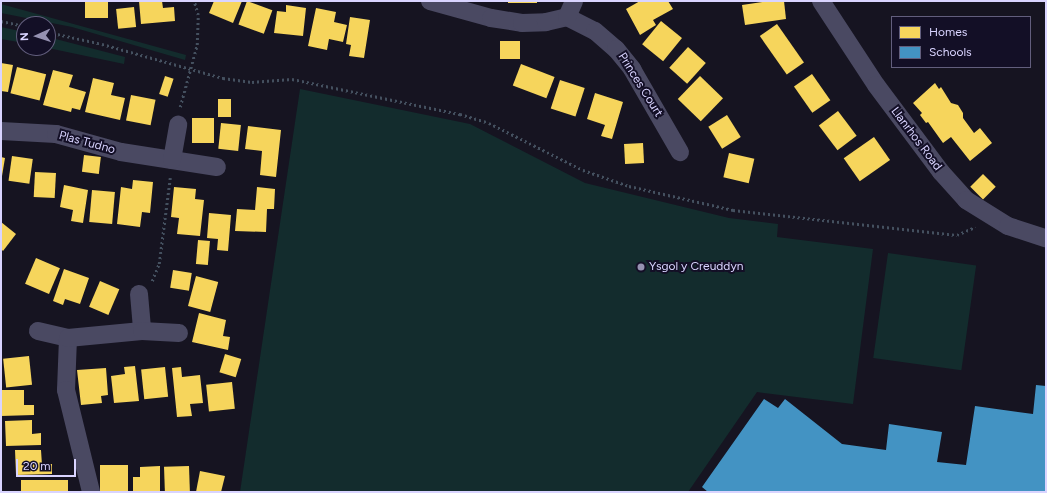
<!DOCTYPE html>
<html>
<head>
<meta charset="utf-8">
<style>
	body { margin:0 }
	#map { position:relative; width:1047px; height:493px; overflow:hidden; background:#161421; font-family:Figtree,sans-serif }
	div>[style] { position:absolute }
	.green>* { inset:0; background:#132c2d; transform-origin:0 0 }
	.homes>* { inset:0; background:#f6d55c; transform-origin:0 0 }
	.schools>* { inset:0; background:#4393c3 }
	.path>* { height:2.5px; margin-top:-1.25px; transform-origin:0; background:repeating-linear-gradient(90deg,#44505f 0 2px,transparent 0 5px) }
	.street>* { height:18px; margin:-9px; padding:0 9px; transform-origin:9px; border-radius:9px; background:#4a4962 }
	.dots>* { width:11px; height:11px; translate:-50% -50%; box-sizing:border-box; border:2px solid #130f26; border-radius:50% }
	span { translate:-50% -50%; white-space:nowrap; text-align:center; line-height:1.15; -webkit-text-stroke:4px #130f26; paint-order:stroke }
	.street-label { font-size:12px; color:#d9d4ff }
	.poi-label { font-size:12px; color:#d9d4ff }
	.left { translate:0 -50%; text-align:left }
	.frame { position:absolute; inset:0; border:2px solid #d9d4ff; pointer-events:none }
	.legend { position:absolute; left:891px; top:16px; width:140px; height:52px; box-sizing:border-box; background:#130f26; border:1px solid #625e7d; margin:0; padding:5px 7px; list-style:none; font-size:12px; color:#d9d4ff }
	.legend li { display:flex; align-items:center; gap:8px; height:20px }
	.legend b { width:20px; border:1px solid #625e7d }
	.north { position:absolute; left:16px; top:16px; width:40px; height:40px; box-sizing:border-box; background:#130f26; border:1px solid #625e7d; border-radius:50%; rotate:267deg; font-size:11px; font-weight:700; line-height:16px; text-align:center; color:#d9d4ff }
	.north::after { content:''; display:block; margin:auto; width:14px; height:18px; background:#9591b1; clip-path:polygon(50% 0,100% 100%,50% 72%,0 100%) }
	.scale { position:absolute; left:16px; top:459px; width:60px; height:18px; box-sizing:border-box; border:2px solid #d9d4ff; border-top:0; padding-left:5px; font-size:12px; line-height:14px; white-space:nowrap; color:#d9d4ff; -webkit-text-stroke:3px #130f26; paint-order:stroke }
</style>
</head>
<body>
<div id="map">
	<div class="green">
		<div style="clip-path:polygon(1px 4px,186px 55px,185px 60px,72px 27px,1px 13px)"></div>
		<div style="clip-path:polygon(1px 27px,24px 32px,24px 43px,1px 39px)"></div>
		<div style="clip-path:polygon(48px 37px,125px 57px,124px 64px,48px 48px)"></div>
		<div style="clip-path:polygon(300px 89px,470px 124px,585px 183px,729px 218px,778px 224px,777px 237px,873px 249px,853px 404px,757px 392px,688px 492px,240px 492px)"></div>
		<div style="left:888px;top:253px;width:89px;height:106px;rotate:8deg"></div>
	</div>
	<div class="homes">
		<div style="left:85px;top:1px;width:23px;height:17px"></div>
		<div style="clip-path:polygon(139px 1px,162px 1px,163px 8px,174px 7px,175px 21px,141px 24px)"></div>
		<div style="clip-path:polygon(214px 1px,242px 1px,233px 23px,209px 13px)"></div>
		<div style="left:247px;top:1px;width:27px;height:25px;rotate:20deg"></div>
		<div style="left:508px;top:1px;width:29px;height:2px"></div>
		<div style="clip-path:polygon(640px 1px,668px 1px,673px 9px,653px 20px,656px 25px,640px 35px,626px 9px)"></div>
		<div style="clip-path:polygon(770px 1px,784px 1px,786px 19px,745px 25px,742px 5px)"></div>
		<div style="clip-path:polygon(286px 5px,306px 8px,303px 36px,274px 33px,277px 11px,286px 12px)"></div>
		<div style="left:134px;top:7px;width:20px;height:18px;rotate:84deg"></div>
		<div style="clip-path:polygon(316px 8px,336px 12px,334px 22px,347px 25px,343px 42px,329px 39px,327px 50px,308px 46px)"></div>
		<div style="clip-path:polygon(350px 17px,370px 20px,364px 58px,349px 56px,351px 45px,346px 44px)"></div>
		<div style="left:661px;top:21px;width:27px;height:30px;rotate:39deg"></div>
		<div style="left:777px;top:24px;width:47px;height:21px;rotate:55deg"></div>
		<div style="left:500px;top:41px;width:20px;height:18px"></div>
		<div style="left:688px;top:47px;width:24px;height:28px;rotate:42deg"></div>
		<div style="clip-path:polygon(1px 63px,13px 65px,8px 92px,1px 91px)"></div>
		<div style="left:521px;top:64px;width:36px;height:23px;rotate:21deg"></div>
		<div style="left:17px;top:67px;width:30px;height:27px;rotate:14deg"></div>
		<div style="clip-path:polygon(53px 70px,73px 75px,69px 87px,86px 92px,80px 110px,72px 108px,71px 112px,43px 105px)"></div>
		<div style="left:812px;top:74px;width:32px;height:22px;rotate:55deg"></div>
		<div style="left:165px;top:76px;width:9px;height:19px;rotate:18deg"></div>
		<div style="left:700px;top:76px;width:32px;height:32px;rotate:44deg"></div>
		<div style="clip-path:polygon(93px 78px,114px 83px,111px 95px,125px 98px,120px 120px,85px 112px)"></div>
		<div style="left:560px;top:80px;width:26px;height:30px;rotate:18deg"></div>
		<div style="clip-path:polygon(935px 83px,939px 89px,941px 87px,951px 103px,958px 105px,963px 113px,963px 118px,974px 133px,980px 128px,992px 143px,970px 161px,951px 137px,943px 143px,928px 122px,926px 123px,920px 115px,922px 113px,913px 103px)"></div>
		<div style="clip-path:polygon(595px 93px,623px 102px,612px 139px,601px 136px,605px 125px,587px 119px)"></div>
		<div style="left:131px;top:95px;width:25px;height:26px;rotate:11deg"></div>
		<div style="left:218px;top:99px;width:13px;height:18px"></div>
		<div style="left:838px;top:111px;width:31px;height:24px;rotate:53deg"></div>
		<div style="left:727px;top:115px;width:26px;height:22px;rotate:58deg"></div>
		<div style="left:192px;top:118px;width:22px;height:25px"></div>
		<div style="left:221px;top:123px;width:20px;height:26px;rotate:6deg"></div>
		<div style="clip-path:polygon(248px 126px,281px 130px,276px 177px,260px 175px,262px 151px,245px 149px)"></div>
		<div style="left:874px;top:137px;width:28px;height:37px;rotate:55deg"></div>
		<div style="left:643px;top:143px;width:20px;height:19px;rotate:87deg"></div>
		<div style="left:729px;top:153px;width:26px;height:25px;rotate:13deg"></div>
		<div style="left:84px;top:155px;width:17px;height:17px;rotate:7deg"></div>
		<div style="left:12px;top:156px;width:21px;height:25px;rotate:8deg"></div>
		<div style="clip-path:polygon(1px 157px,5px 158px,2px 176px,1px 176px)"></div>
		<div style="left:35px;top:172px;width:21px;height:25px;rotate:3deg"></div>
		<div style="left:983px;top:174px;width:18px;height:18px;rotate:45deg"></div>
		<div style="clip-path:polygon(133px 180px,153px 182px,150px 213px,142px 212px,140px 227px,117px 224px,121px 187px,132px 189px)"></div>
		<div style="clip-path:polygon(64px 185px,88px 190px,83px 223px,71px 221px,73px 210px,60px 207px)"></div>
		<div style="clip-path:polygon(174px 187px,196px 189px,195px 199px,204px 200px,200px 236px,177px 234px,179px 218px,171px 217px)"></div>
		<div style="clip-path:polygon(257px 187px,275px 189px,274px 209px,267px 209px,266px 232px,235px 231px,237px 209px,255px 210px)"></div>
		<div style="left:92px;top:190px;width:23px;height:32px;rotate:5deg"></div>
		<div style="clip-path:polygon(209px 213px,231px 215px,228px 251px,217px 250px,218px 239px,207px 238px)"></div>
		<div style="clip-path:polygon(1px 222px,16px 234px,3px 251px,1px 249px)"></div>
		<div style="left:198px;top:240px;width:12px;height:24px;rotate:5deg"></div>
		<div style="left:36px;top:258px;width:26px;height:28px;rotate:23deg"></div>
		<div style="clip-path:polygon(64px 269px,89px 278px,80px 304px,65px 299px,63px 305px,53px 301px)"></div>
		<div style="left:173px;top:270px;width:19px;height:18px;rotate:9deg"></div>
		<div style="left:196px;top:276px;width:23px;height:31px;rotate:15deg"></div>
		<div style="left:100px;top:281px;width:21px;height:28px;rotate:23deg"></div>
		<div style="clip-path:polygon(199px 313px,226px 320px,223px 336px,230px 337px,228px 350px,192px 342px)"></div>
		<div style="left:225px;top:354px;width:17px;height:19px;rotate:17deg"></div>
		<div style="left:29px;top:356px;width:29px;height:26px;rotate:84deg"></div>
		<div style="clip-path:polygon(135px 366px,139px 401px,114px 403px,111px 376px,125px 374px,124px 367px)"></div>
		<div style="left:165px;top:367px;width:30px;height:24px;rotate:84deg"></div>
		<div style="clip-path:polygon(181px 367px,182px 377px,200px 375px,203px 403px,190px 404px,192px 416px,177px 417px,172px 368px)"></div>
		<div style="clip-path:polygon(106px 368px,108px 395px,101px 396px,102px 403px,81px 405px,77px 370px)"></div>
		<div style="left:232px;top:382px;width:27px;height:26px;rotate:84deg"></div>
		<div style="clip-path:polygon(1px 390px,24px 390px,24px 405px,34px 405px,34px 415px,1px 416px)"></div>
		<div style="clip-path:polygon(32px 420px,32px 434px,41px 433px,41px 445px,6px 446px,5px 421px)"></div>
		<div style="clip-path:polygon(15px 450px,41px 450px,42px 465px,52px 464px,52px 474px,16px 475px)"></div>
		<div style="left:100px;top:465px;width:28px;height:27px"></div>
		<div style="clip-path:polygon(160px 466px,160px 492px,133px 492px,133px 477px,140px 477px,140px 467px)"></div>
		<div style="left:189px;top:466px;width:26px;height:25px;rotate:88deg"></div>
		<div style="clip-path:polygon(200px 471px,225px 476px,221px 492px,196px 492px)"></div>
		<div style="left:68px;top:480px;width:12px;height:47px;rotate:90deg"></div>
	</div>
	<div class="schools">
		<div style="clip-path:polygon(1036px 385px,1046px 386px,1046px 492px,708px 492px,702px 487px,764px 399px,778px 408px,785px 399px,842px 444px,886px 450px,889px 424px,942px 432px,937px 462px,966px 465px,975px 406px,1033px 414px)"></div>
	</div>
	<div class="path">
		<div style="left:1px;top:21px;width:24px;rotate:12deg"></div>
		<div style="left:48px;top:32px;width:55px;rotate:12.5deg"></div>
		<div style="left:102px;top:44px;width:126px;rotate:15.7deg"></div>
		<div style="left:223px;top:78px;width:29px;rotate:8deg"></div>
		<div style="left:252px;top:82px;width:40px;rotate:-4.3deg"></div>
		<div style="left:292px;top:79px;width:172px;rotate:11.8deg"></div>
		<div style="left:460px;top:114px;width:30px;rotate:17deg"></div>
		<div style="left:489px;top:123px;width:105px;rotate:26.6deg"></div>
		<div style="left:583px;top:170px;width:49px;rotate:19.2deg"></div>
		<div style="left:629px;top:186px;width:107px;rotate:13deg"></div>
		<div style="left:733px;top:210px;width:225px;rotate:6.4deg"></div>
		<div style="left:957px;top:235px;width:20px;rotate:-24deg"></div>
		<div style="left:180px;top:107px;width:64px;rotate:-74.7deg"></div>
		<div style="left:197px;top:45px;width:30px;rotate:-88deg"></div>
		<div style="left:198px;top:15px;width:15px;rotate:-106deg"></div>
		<div style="left:152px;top:281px;width:18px;rotate:-68deg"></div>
		<div style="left:159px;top:264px;width:87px;rotate:-82.7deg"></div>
	</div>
	<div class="street">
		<div style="left:430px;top:1px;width:63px;rotate:15.6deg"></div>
		<div style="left:491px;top:18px;width:31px;rotate:9deg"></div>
		<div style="left:522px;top:23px;width:24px;rotate:-2deg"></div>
		<div style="left:546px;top:22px;width:22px;rotate:-13deg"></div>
		<div style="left:821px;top:1px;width:100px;rotate:56.8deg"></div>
		<div style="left:876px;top:85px;width:109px;rotate:53.2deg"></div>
		<div style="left:941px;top:172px;width:38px;rotate:48deg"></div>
		<div style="left:966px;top:200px;width:49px;rotate:31.8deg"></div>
		<div style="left:1008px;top:226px;width:40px;rotate:18deg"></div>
		<div style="left:567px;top:17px;width:31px;rotate:27deg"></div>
		<div style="left:595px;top:31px;width:28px;rotate:41deg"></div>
		<div style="left:616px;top:49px;width:26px;rotate:51deg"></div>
		<div style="left:632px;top:69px;width:96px;rotate:60deg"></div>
		<div style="left:567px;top:17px;width:17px;rotate:-66deg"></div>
		<div style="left:1px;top:131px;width:55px;rotate:3.1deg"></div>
		<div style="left:56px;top:134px;width:67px;rotate:15.5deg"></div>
		<div style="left:121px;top:152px;width:97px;rotate:8.9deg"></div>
		<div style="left:172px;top:160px;width:36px;rotate:-80deg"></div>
		<div style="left:139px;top:294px;width:37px;rotate:85deg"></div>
		<div style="left:38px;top:331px;width:31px;rotate:13deg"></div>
		<div style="left:68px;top:338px;width:52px;rotate:92.2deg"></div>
		<div style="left:66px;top:390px;width:105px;rotate:76.2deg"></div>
		<div style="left:68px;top:338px;width:74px;rotate:-5.4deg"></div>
		<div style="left:142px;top:331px;width:37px;rotate:3deg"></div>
	</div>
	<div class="dots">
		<div style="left:641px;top:267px;background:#9591b1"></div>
	</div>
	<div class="street-label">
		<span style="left:640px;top:85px;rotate:58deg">Princes Court</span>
		<span style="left:916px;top:139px;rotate:53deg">Llanrhos Road</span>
		<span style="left:87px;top:143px;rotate:15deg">Plas Tudno</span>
	</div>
	<div class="poi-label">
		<span class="left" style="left:649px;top:267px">Ysgol y Creuddyn</span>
	</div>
	<div class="frame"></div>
	<ul class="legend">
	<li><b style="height:11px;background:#f6d55c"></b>Homes</li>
	<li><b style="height:11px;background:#4393c3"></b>Schools</li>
	</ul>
	<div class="north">N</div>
	<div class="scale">20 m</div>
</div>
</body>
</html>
